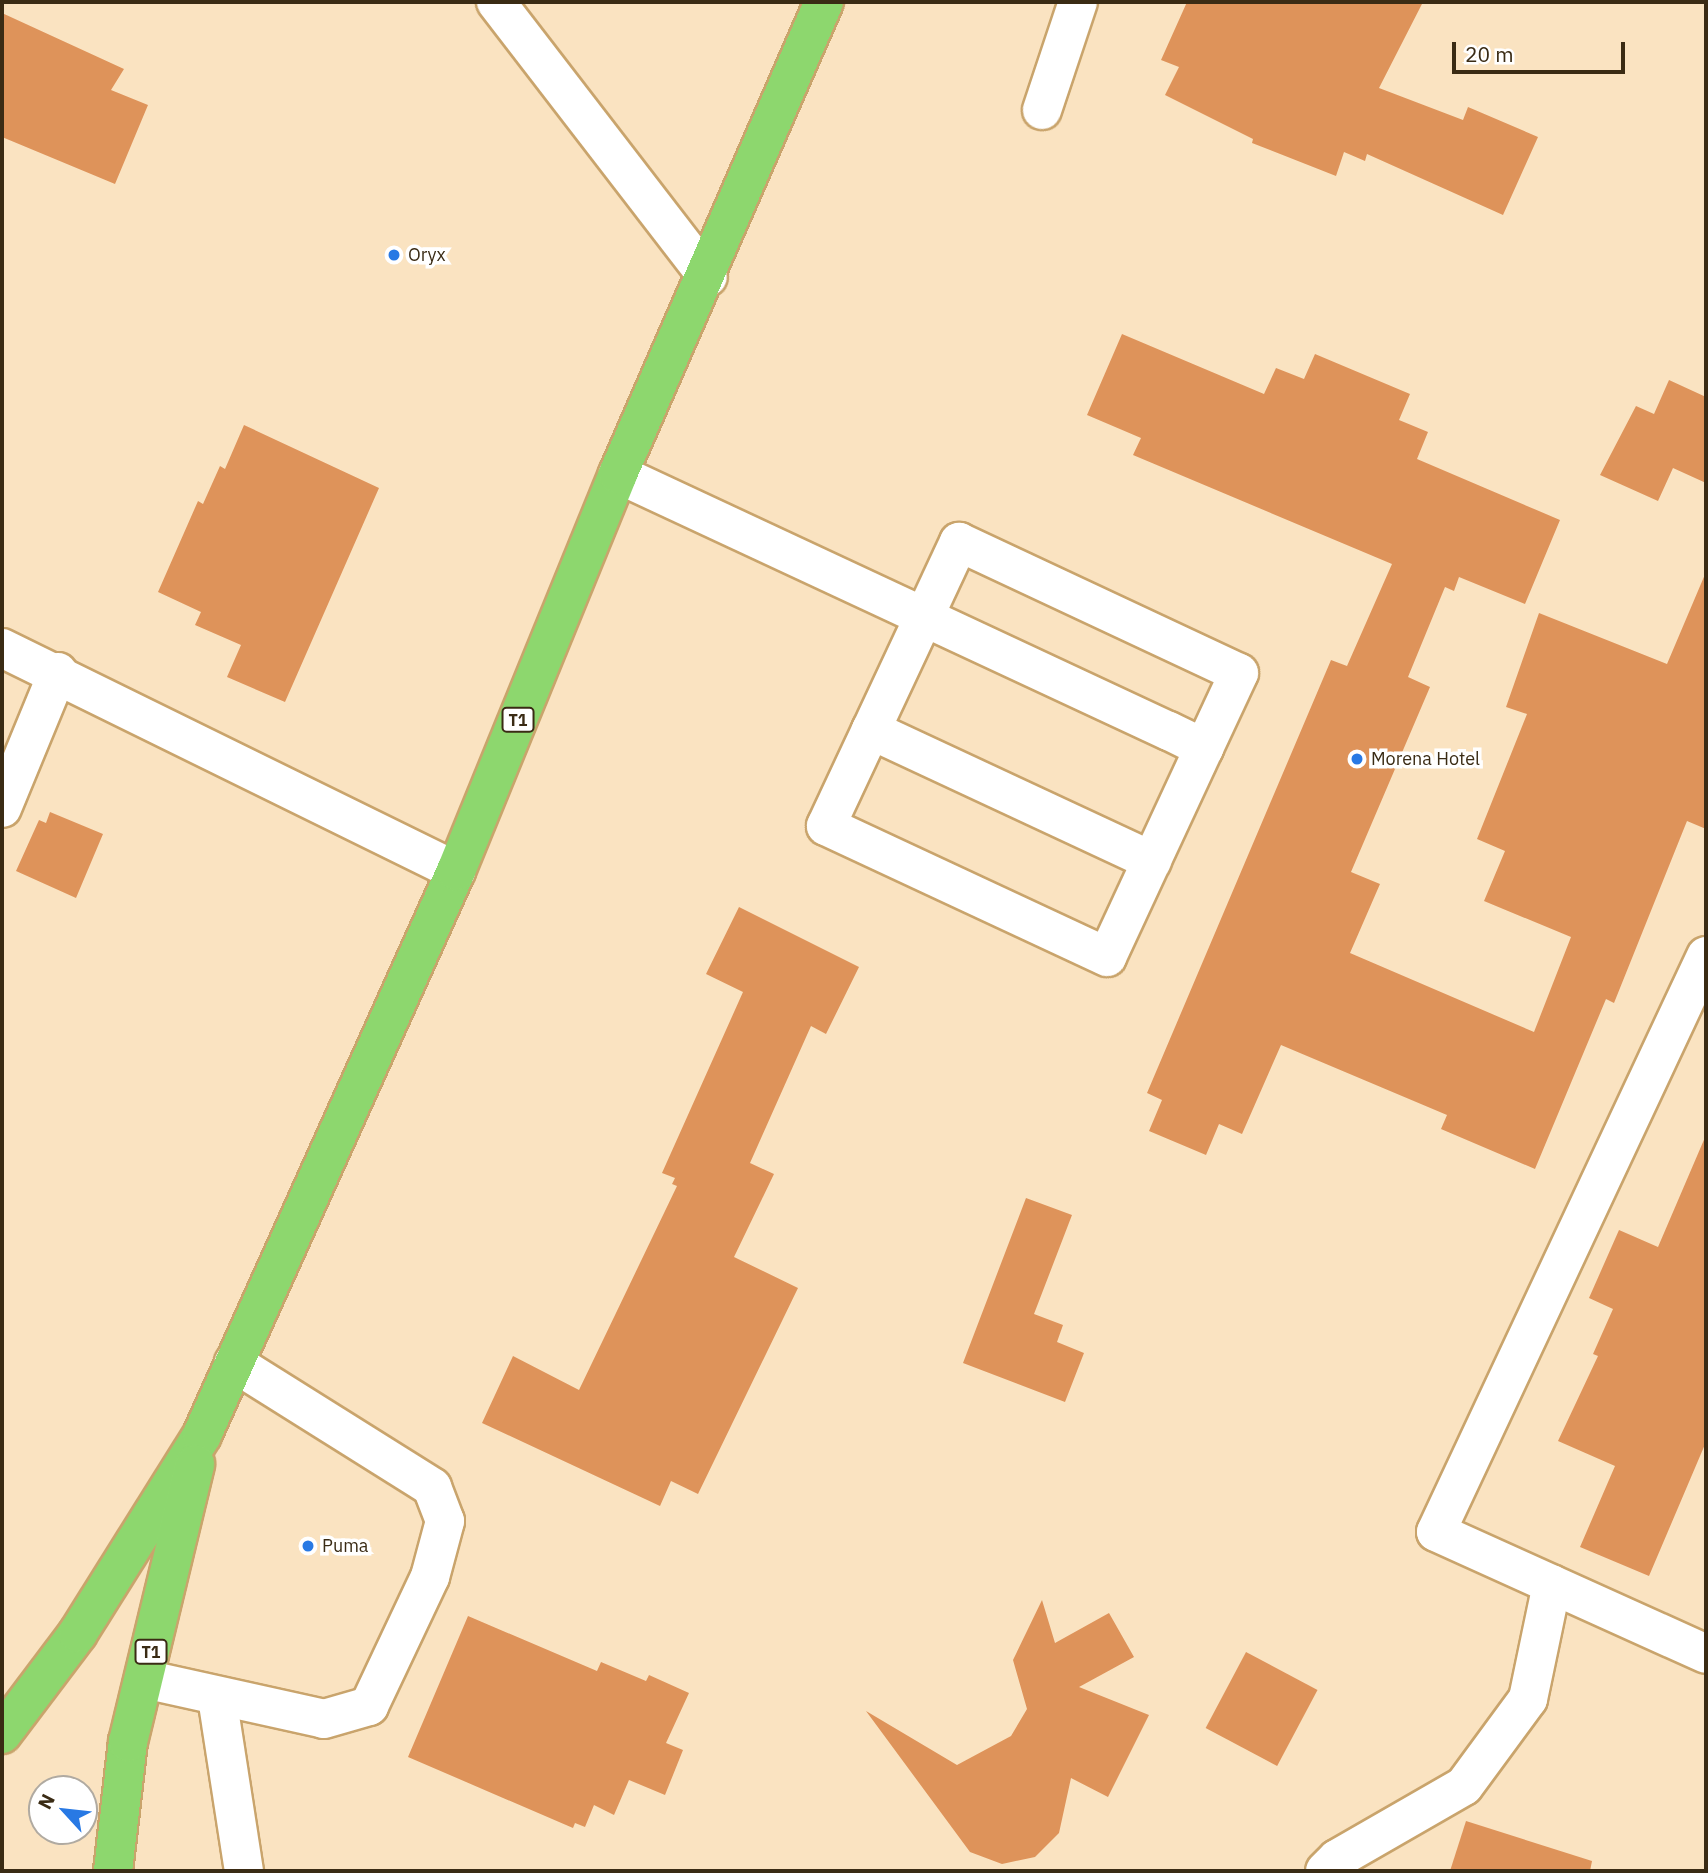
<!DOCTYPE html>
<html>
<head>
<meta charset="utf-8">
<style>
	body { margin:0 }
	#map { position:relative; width:1708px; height:1873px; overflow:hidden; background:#fae3c1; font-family:"IBM Plex Sans",sans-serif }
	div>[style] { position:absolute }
	.building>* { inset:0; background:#de935a; transform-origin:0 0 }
	.roads { filter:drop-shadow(2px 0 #c9a46c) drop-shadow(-2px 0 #c9a46c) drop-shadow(0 2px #c9a46c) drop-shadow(0 -2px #c9a46c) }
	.minor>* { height:38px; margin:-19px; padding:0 19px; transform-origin:19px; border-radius:19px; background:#fff }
	.highway>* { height:38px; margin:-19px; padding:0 19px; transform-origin:19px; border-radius:19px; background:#8dd76e }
	.dots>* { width:19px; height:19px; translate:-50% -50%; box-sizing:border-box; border:4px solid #fff; border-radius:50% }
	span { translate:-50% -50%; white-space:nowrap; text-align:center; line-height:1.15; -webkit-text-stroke:7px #fff; paint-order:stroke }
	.shield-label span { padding:2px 5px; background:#fff; border:2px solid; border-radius:5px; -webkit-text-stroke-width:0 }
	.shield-label { font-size:16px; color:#3a2b14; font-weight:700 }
	.poi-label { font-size:18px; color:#3a2b14 }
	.left { translate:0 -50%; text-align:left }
	.frame { position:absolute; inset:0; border:4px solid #3a2b14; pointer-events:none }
	.north { position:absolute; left:28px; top:1775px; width:70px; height:70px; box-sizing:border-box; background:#fff; border:2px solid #b0aaa1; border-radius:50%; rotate:297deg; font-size:19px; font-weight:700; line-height:28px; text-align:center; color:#3a2b14 }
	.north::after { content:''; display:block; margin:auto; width:24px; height:32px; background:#2879e4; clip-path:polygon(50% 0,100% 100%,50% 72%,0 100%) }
	.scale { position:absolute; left:1452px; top:42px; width:173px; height:32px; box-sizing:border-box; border:4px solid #3a2b14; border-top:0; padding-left:9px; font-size:21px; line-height:24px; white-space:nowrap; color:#3a2b14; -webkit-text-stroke:5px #fff; paint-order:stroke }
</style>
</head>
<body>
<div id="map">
	<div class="building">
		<div style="clip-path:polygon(1187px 2px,1423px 2px,1379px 88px,1463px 120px,1468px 107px,1538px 137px,1503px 215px,1367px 154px,1365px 161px,1344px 152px,1336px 176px,1252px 143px,1253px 139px,1165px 95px,1179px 67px,1161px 60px)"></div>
		<div style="clip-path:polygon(2px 13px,124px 69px,111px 90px,148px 105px,115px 184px,2px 137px)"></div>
		<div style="clip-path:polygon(1122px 334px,1264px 394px,1276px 368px,1304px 379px,1315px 354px,1410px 394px,1399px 420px,1428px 432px,1417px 459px,1560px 520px,1525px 604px,1459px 577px,1454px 591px,1445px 587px,1408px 677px,1430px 687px,1351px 872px,1380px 884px,1350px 953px,1534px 1032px,1571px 937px,1484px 901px,1505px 851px,1477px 839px,1527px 714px,1506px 707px,1539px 613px,1667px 664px,1706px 572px,1706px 829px,1687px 821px,1614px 1003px,1606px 999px,1535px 1169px,1441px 1129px,1447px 1115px,1281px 1045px,1242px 1134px,1219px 1124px,1206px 1155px,1149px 1131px,1162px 1100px,1147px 1093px,1331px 660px,1347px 666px,1392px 564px,1133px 455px,1141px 438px,1087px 415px)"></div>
		<div style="clip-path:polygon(1669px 380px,1706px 397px,1706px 483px,1673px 468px,1658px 501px,1600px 475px,1636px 406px,1654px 414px)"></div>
		<div style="clip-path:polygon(244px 425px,379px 488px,285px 702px,227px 677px,241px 645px,195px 625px,201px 612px,158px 592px,198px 501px,203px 504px,220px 466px,225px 469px)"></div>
		<div style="clip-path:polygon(50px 812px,103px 834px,76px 898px,16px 871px,39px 820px,46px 823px)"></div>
		<div style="clip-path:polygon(739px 907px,859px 967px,826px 1034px,811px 1026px,750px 1163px,774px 1174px,734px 1257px,798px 1288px,698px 1494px,671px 1481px,660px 1506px,482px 1423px,513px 1356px,579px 1390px,677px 1186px,672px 1184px,675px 1178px,662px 1173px,743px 992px,706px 974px)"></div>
		<div style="clip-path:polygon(1706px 1135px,1706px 1442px,1649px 1576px,1580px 1547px,1615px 1466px,1558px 1441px,1598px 1356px,1593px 1354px,1613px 1309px,1589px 1298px,1619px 1230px,1658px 1247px)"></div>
		<div style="clip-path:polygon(1026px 1198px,1072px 1215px,1034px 1314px,1063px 1325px,1057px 1342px,1084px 1353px,1065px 1402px,963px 1363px)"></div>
		<div style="clip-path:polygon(1042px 1600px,1055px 1643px,1109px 1613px,1134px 1657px,1079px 1687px,1149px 1715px,1108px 1797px,1071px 1778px,1059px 1833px,1035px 1857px,1002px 1864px,970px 1852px,866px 1711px,957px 1765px,1011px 1736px,1027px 1709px,1013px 1660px)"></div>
		<div style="clip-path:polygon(468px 1616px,597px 1671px,601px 1662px,646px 1681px,649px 1675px,689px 1693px,666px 1743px,683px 1750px,665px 1795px,629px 1780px,614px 1815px,594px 1805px,585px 1827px,575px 1823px,573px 1828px,408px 1757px)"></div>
		<div style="left:1246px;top:1652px;width:81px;height:86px;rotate:28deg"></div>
		<div style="clip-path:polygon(1466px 1821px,1592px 1861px,1590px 1871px,1450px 1871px)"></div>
	</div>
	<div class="roads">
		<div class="minor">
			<div style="left:496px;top:2px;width:347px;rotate:52.4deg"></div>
			<div style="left:1042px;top:110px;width:114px;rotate:-71.6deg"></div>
			<div style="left:618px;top:474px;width:338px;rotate:25deg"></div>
			<div style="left:924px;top:617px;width:270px;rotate:25deg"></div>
			<div style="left:1169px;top:731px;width:39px;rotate:26deg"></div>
			<div style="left:1204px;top:748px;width:230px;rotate:114.9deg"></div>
			<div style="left:1107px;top:957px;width:310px;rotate:-155deg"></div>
			<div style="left:826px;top:826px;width:106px;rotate:-64.9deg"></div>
			<div style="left:871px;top:730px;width:125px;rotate:-64.9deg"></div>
			<div style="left:924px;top:617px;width:83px;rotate:-65deg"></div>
			<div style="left:959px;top:542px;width:309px;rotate:25.1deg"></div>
			<div style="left:1239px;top:673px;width:83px;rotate:115deg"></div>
			<div style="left:2px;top:648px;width:506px;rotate:26.16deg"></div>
			<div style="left:871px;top:730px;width:310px;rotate:25deg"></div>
			<div style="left:2px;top:808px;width:147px;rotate:-67.6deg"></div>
			<div style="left:1706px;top:956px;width:636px;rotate:115.11deg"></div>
			<div style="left:1436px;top:1532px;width:296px;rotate:24.3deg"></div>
			<div style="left:144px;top:1679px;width:184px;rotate:12.5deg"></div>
			<div style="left:324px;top:1719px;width:47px;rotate:-16.1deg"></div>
			<div style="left:369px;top:1706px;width:143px;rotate:-64.7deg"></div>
			<div style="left:430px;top:1577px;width:58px;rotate:-75deg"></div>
			<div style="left:445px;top:1521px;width:36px;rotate:-111deg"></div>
			<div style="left:432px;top:1487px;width:234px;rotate:-147.9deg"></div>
			<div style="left:217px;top:1697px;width:176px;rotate:81.2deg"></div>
			<div style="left:1325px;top:1871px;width:17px;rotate:-45deg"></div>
			<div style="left:1337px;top:1859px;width:146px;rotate:-29.9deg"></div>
			<div style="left:1464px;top:1786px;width:108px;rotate:-53.7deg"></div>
			<div style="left:1528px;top:1699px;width:117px;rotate:-78.2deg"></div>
		</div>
		<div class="highway">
			<div style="left:2px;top:1734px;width:126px;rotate:-53deg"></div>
			<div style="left:78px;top:1633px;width:234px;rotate:-57.9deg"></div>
			<div style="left:202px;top:1435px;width:619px;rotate:-65.76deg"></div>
			<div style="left:456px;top:871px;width:429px;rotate:-67.8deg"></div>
			<div style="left:618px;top:474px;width:515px;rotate:-66.42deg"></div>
			<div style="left:113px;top:1871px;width:130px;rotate:-83.4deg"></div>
			<div style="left:128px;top:1742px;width:286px;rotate:-76.4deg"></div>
		</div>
	</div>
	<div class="dots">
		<div style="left:394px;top:255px;background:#2879e4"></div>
		<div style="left:1357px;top:759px;background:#2879e4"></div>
		<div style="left:308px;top:1546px;background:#2879e4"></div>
	</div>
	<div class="shield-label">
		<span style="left:518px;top:720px">T1</span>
		<span style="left:151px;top:1652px">T1</span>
	</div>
	<div class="poi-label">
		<span class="left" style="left:408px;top:255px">Oryx</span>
		<span class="left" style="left:1371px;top:759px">Morena Hotel</span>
		<span class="left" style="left:322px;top:1546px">Puma</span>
	</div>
	<div class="frame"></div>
	<div class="north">N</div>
	<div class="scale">20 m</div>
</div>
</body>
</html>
